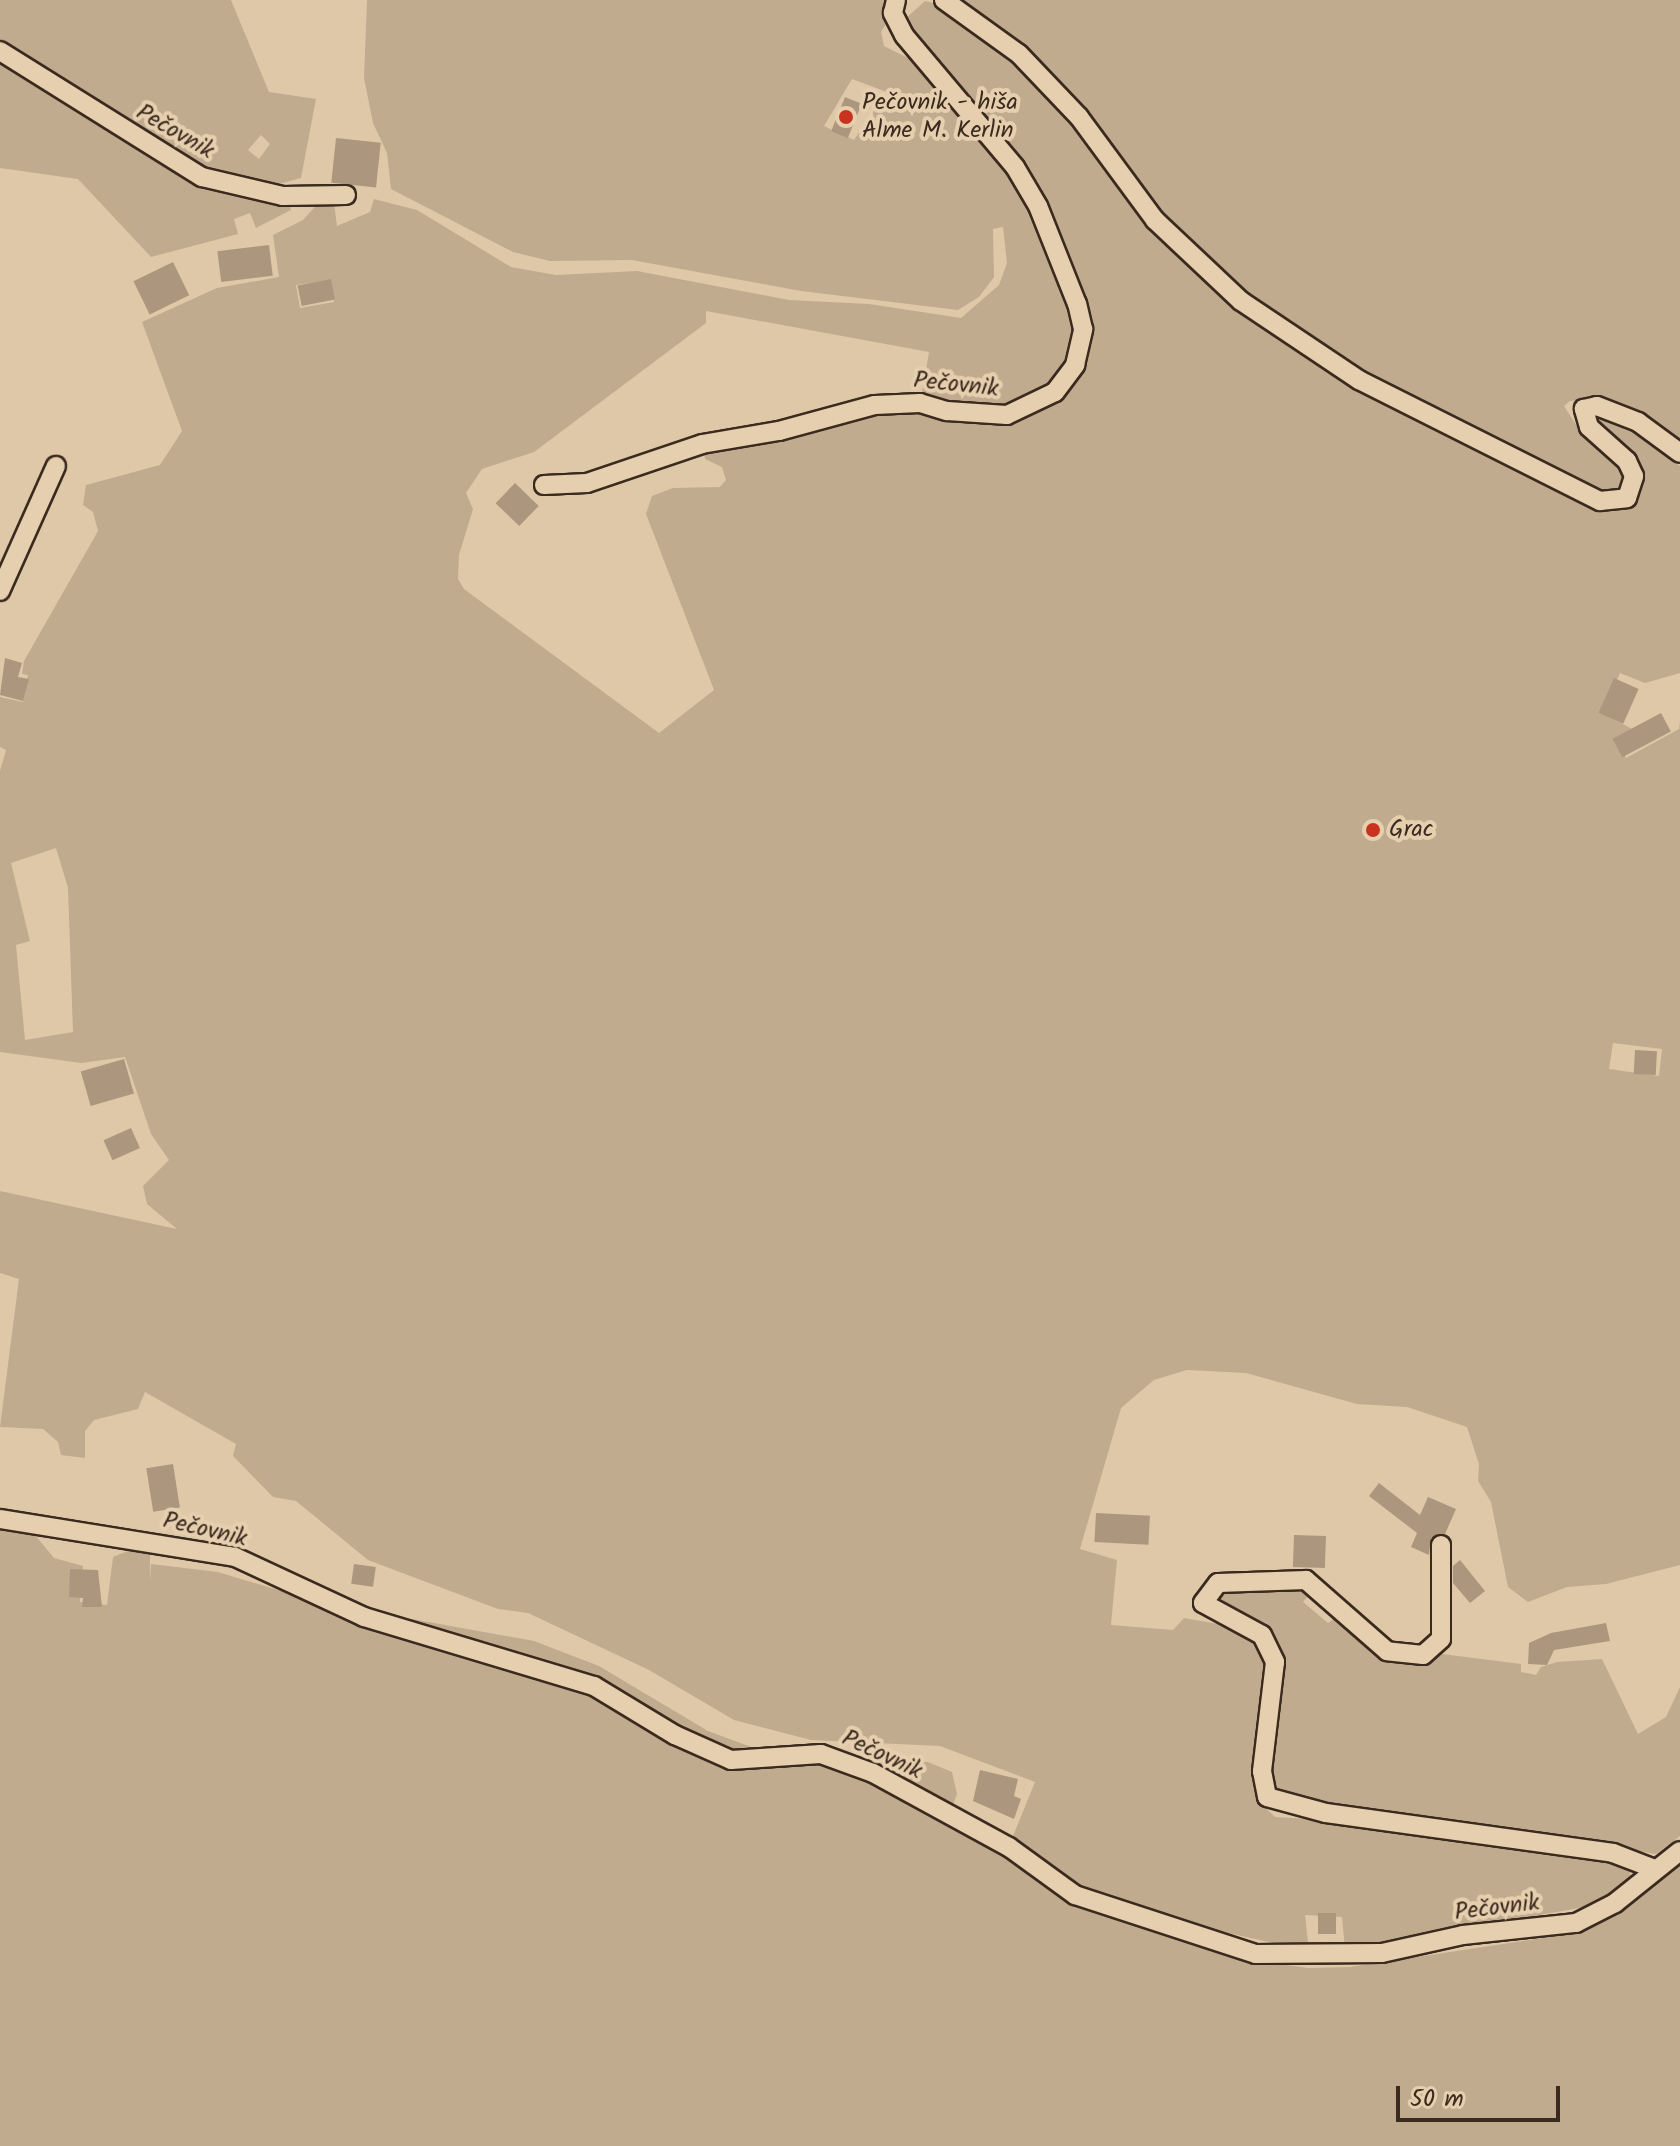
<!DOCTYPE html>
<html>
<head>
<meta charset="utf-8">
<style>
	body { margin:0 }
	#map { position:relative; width:1680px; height:2146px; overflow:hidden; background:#dfc8a8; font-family:Kalam,sans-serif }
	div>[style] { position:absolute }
	.green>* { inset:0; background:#c1ab8f }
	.building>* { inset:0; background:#ac977e; transform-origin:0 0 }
	.roads { filter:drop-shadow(2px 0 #3b2a1e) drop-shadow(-2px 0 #3b2a1e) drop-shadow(0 2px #3b2a1e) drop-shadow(0 -2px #3b2a1e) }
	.minor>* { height:18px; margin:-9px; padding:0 9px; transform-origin:9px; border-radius:9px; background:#e6cfae }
	.dots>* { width:22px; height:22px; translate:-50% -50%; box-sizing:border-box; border:4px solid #e6cfae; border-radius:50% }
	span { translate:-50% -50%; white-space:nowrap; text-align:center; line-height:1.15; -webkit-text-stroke:8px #e6cfae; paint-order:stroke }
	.poi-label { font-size:24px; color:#3b2a1e }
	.left { translate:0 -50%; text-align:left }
	.street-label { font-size:24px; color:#3b2a1e }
	.scale { position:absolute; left:1396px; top:2086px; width:164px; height:36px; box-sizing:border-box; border:4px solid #3b2a1e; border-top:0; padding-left:10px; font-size:24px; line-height:28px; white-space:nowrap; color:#3b2a1e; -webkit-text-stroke:6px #e6cfae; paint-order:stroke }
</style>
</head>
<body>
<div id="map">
	<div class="green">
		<div style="clip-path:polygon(evenodd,0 0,231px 0,269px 92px,316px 99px,301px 178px,268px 187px,238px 183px,163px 150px,0 42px,0 0,261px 135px,270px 144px,259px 159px,248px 150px,261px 135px)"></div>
		<div style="clip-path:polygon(evenodd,367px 0,890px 0,890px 18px,881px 32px,884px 46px,918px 63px,1025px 192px,1074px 308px,1071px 358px,1044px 396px,1008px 407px,972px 406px,922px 393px,929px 352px,706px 311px,706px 323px,534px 452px,482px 469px,466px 493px,473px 509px,459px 555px,458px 579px,464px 589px,659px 733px,714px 690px,646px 514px,652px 496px,673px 488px,720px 487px,726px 480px,722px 467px,705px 459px,704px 447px,894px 405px,944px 408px,1046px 406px,1068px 390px,1082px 366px,1088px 337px,1041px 199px,904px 20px,925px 1px,937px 4px,1024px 65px,1080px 127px,1125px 195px,1229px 299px,1590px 507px,1614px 511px,1632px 506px,1642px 481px,1640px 465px,1597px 419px,1631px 426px,1680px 466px,1680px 673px,1645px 683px,1620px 673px,1603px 713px,1632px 729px,1616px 737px,1626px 758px,1679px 729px,1680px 722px,1680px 1565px,1606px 1584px,1567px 1587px,1528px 1602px,1508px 1587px,1491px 1502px,1478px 1481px,1479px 1464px,1467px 1427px,1407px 1407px,1357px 1404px,1246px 1373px,1187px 1370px,1154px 1380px,1121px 1408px,1080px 1549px,1117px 1560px,1111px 1625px,1173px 1630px,1184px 1618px,1224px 1625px,1249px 1632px,1268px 1656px,1254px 1784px,1259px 1802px,1275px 1817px,1406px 1825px,1564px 1856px,1614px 1859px,1631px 1869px,1629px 1883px,1602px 1904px,1345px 1949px,1342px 1917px,1305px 1915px,1309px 1951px,1192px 1925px,1081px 1890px,1013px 1836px,1035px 1782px,940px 1746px,811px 1740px,734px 1720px,649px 1670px,528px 1613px,498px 1609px,368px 1560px,296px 1501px,273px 1497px,233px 1456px,236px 1444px,145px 1392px,138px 1409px,94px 1420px,85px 1431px,85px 1458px,61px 1455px,58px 1442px,43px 1429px,0 1427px,19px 1279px,0 1273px,0 1191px,177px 1229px,147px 1204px,143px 1186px,169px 1160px,151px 1134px,125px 1057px,81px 1063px,0 1052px,0 771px,6px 750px,0 747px,0 697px,23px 702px,28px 675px,22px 674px,24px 661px,98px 531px,93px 512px,83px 505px,86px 485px,160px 465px,182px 431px,142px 322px,217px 288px,279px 277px,273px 235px,303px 220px,320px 201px,334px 203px,337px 226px,370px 212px,374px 199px,417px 210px,511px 267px,556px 275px,637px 271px,789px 300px,869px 304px,961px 318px,999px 285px,1007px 263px,1003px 227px,993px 229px,994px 277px,979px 297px,958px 310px,801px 291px,632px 260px,550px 261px,513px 252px,391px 189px,387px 153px,373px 123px,364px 78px,367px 0,852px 79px,887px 92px,854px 140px,824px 126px,852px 79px,367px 0,331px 280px,334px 302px,300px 308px,296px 285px,331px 280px,367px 0,56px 848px,68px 888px,73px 1032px,25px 1040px,16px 945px,30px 941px,11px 863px,56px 848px,367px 0,1613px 1043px,1662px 1049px,1659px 1076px,1609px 1069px,1613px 1043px)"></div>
		<div style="clip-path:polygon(955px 0,1680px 0,1680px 441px,1644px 415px,1594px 400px,1570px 401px,1564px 406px,1582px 434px,1626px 468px,1627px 486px,1615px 494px,1604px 492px,1369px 379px,1241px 295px,1153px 212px,1113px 159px)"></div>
		<div style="clip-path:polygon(0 55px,208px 187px,248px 198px,289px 201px,291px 210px,256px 228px,250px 213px,234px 219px,238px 234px,151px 257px,78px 179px,0 168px)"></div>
		<div style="clip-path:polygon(0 1524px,30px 1529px,54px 1558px,83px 1566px,80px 1602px,107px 1605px,113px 1557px,150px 1542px,150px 1582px,151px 1564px,218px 1572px,318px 1602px,534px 1641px,599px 1666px,708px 1731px,754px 1748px,808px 1757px,928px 1762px,952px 1772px,957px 1794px,949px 1816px,1069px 1900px,1253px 1960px,1308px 1968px,1350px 1967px,1582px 1932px,1612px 1916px,1680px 1859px,1680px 2146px,0 2146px)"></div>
		<div style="clip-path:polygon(1291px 1585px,1313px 1591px,1303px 1602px,1328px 1623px,1341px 1614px,1413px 1661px,1442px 1654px,1521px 1664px,1521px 1672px,1536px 1675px,1541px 1667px,1557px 1662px,1602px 1659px,1638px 1734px,1666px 1717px,1680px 1687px,1680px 1836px,1656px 1854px,1430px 1818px,1284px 1802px,1273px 1792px,1266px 1772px,1280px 1701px,1278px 1651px,1218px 1609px,1215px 1597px,1230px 1588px)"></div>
	</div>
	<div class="building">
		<div style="left:845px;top:97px;width:18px;height:37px;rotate:22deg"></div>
		<div style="left:336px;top:138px;width:45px;height:45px;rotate:6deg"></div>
		<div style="left:269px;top:245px;width:31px;height:52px;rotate:83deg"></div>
		<div style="left:173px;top:262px;width:37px;height:44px;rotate:64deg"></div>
		<div style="left:331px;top:279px;width:21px;height:34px;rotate:79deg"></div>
		<div style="left:515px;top:483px;width:33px;height:28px;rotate:44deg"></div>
		<div style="clip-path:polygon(5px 658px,22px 663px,18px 677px,29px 679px,23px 701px,0 695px)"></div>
		<div style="left:1614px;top:678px;width:27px;height:38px;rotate:24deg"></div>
		<div style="left:1661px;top:713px;width:21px;height:55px;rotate:62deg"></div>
		<div style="left:1635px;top:1050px;width:22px;height:24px;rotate:3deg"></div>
		<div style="left:124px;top:1059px;width:36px;height:45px;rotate:74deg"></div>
		<div style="left:131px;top:1128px;width:22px;height:30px;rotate:66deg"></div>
		<div style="left:173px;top:1464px;width:44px;height:27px;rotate:81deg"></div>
		<div style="clip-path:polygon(1379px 1483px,1420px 1515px,1428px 1497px,1456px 1509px,1445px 1534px,1431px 1538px,1429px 1555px,1411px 1547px,1417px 1533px,1369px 1496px)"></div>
		<div style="left:1096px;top:1513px;width:54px;height:29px;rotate:3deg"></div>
		<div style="left:1294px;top:1535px;width:32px;height:32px;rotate:2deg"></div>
		<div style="clip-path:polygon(1460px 1560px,1485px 1591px,1470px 1603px,1453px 1583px,1453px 1566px)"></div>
		<div style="left:354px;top:1564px;width:22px;height:20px;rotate:8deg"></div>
		<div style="clip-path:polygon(70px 1569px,98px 1570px,102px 1607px,82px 1607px,83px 1598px,69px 1597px)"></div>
		<div style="clip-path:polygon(1606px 1623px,1610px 1641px,1554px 1650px,1547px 1665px,1528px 1664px,1529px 1643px,1551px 1633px)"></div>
		<div style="clip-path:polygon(980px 1770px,1018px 1779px,1014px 1796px,1021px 1799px,1014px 1819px,973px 1801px)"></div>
		<div style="left:1336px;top:1913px;width:21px;height:18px;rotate:90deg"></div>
	</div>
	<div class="roads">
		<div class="minor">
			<div style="left:944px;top:0;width:92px;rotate:35.8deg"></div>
			<div style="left:1019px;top:54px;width:87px;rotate:46.4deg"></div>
			<div style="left:1079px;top:117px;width:128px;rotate:53.6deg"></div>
			<div style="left:1155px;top:220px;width:118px;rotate:43.3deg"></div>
			<div style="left:1241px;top:301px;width:142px;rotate:33.8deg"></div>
			<div style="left:1359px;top:380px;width:270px;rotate:26.7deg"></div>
			<div style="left:1600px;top:501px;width:27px;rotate:-6deg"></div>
			<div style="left:1627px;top:498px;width:23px;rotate:-72deg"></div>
			<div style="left:1634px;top:476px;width:17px;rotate:-115deg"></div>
			<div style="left:1627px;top:461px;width:51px;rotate:-138.2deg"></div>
			<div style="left:1589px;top:427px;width:19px;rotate:-106deg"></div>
			<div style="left:1584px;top:409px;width:13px;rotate:-13deg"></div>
			<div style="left:1597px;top:406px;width:44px;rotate:21.3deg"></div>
			<div style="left:1638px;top:422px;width:52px;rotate:36.4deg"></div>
			<div style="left:0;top:51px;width:238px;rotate:32deg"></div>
			<div style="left:202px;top:177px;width:83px;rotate:13.2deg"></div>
			<div style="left:283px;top:196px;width:63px;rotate:-0.9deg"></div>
			<div style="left:544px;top:485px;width:43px;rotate:-2.7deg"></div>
			<div style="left:587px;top:483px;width:121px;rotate:-18.7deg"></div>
			<div style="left:702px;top:444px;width:78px;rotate:-9.6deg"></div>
			<div style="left:779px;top:431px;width:99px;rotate:-15.2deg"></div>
			<div style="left:875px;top:405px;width:45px;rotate:-2.5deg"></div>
			<div style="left:920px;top:403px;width:28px;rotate:17deg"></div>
			<div style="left:947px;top:411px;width:60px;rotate:3.8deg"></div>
			<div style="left:1007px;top:415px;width:53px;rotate:-25.6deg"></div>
			<div style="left:1055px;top:392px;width:34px;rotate:-53deg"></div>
			<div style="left:1075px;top:365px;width:37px;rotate:-77deg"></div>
			<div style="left:1083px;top:329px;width:26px;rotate:-103deg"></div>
			<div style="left:1077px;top:304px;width:105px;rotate:-111.7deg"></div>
			<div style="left:1038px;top:206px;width:45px;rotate:-120.5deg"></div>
			<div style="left:1015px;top:167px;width:172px;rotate:-130.1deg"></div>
			<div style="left:904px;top:35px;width:25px;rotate:-117deg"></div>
			<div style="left:893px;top:13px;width:13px;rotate:-77deg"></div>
			<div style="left:0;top:591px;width:137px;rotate:-65.9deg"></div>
			<div style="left:0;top:1519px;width:238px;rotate:9.2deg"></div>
			<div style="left:235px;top:1557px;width:142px;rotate:24.9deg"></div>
			<div style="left:364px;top:1617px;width:240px;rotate:16.7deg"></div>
			<div style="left:594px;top:1686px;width:95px;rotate:31.2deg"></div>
			<div style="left:675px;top:1735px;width:61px;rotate:24.1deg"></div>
			<div style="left:731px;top:1760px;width:90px;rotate:-3.8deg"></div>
			<div style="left:821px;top:1754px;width:55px;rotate:20.1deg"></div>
			<div style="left:873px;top:1773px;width:155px;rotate:28.6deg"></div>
			<div style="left:1009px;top:1847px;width:82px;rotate:36deg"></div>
			<div style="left:1075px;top:1895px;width:190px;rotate:18.1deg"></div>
			<div style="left:1256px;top:1954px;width:126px;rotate:-0.5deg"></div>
			<div style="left:1382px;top:1953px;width:83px;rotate:-12.5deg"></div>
			<div style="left:1463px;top:1935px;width:114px;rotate:-6.1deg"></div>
			<div style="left:1576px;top:1923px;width:44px;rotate:-27.1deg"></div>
			<div style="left:1615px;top:1903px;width:83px;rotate:-38.7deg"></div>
			<div style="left:1441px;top:1545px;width:94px;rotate:90deg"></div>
			<div style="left:1441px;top:1639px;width:24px;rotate:138deg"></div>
			<div style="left:1423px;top:1655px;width:36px;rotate:-174deg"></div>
			<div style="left:1387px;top:1651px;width:108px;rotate:-138.8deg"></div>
			<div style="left:1306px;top:1580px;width:88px;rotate:178deg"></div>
			<div style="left:1218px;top:1583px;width:25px;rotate:127deg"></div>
			<div style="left:1203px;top:1603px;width:67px;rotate:28.5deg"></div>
			<div style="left:1262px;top:1635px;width:30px;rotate:64deg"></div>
			<div style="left:1275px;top:1662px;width:110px;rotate:96.8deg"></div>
			<div style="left:1262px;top:1771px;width:26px;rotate:79deg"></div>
			<div style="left:1267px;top:1797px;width:61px;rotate:15.2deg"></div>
			<div style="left:1326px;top:1813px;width:290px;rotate:7.9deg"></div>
			<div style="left:1613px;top:1853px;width:45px;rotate:20.9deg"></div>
		</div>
	</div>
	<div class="dots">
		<div style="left:846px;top:117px;background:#c8321e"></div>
		<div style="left:1373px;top:830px;background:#c8321e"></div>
	</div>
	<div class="poi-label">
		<span class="left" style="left:862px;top:117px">Pečovnik - hiša<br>Alme M. Kerlin</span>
		<span class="left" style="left:1389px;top:830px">Grac</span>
	</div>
	<div class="street-label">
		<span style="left:175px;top:132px;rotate:30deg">Pečovnik</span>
		<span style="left:956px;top:385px;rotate:6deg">Pečovnik</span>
		<span style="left:205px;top:1530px;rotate:13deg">Pečovnik</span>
		<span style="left:882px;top:1755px;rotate:25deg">Pečovnik</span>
		<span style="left:1497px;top:1908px;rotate:-7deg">Pečovnik</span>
	</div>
	<div class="scale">50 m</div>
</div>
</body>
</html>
